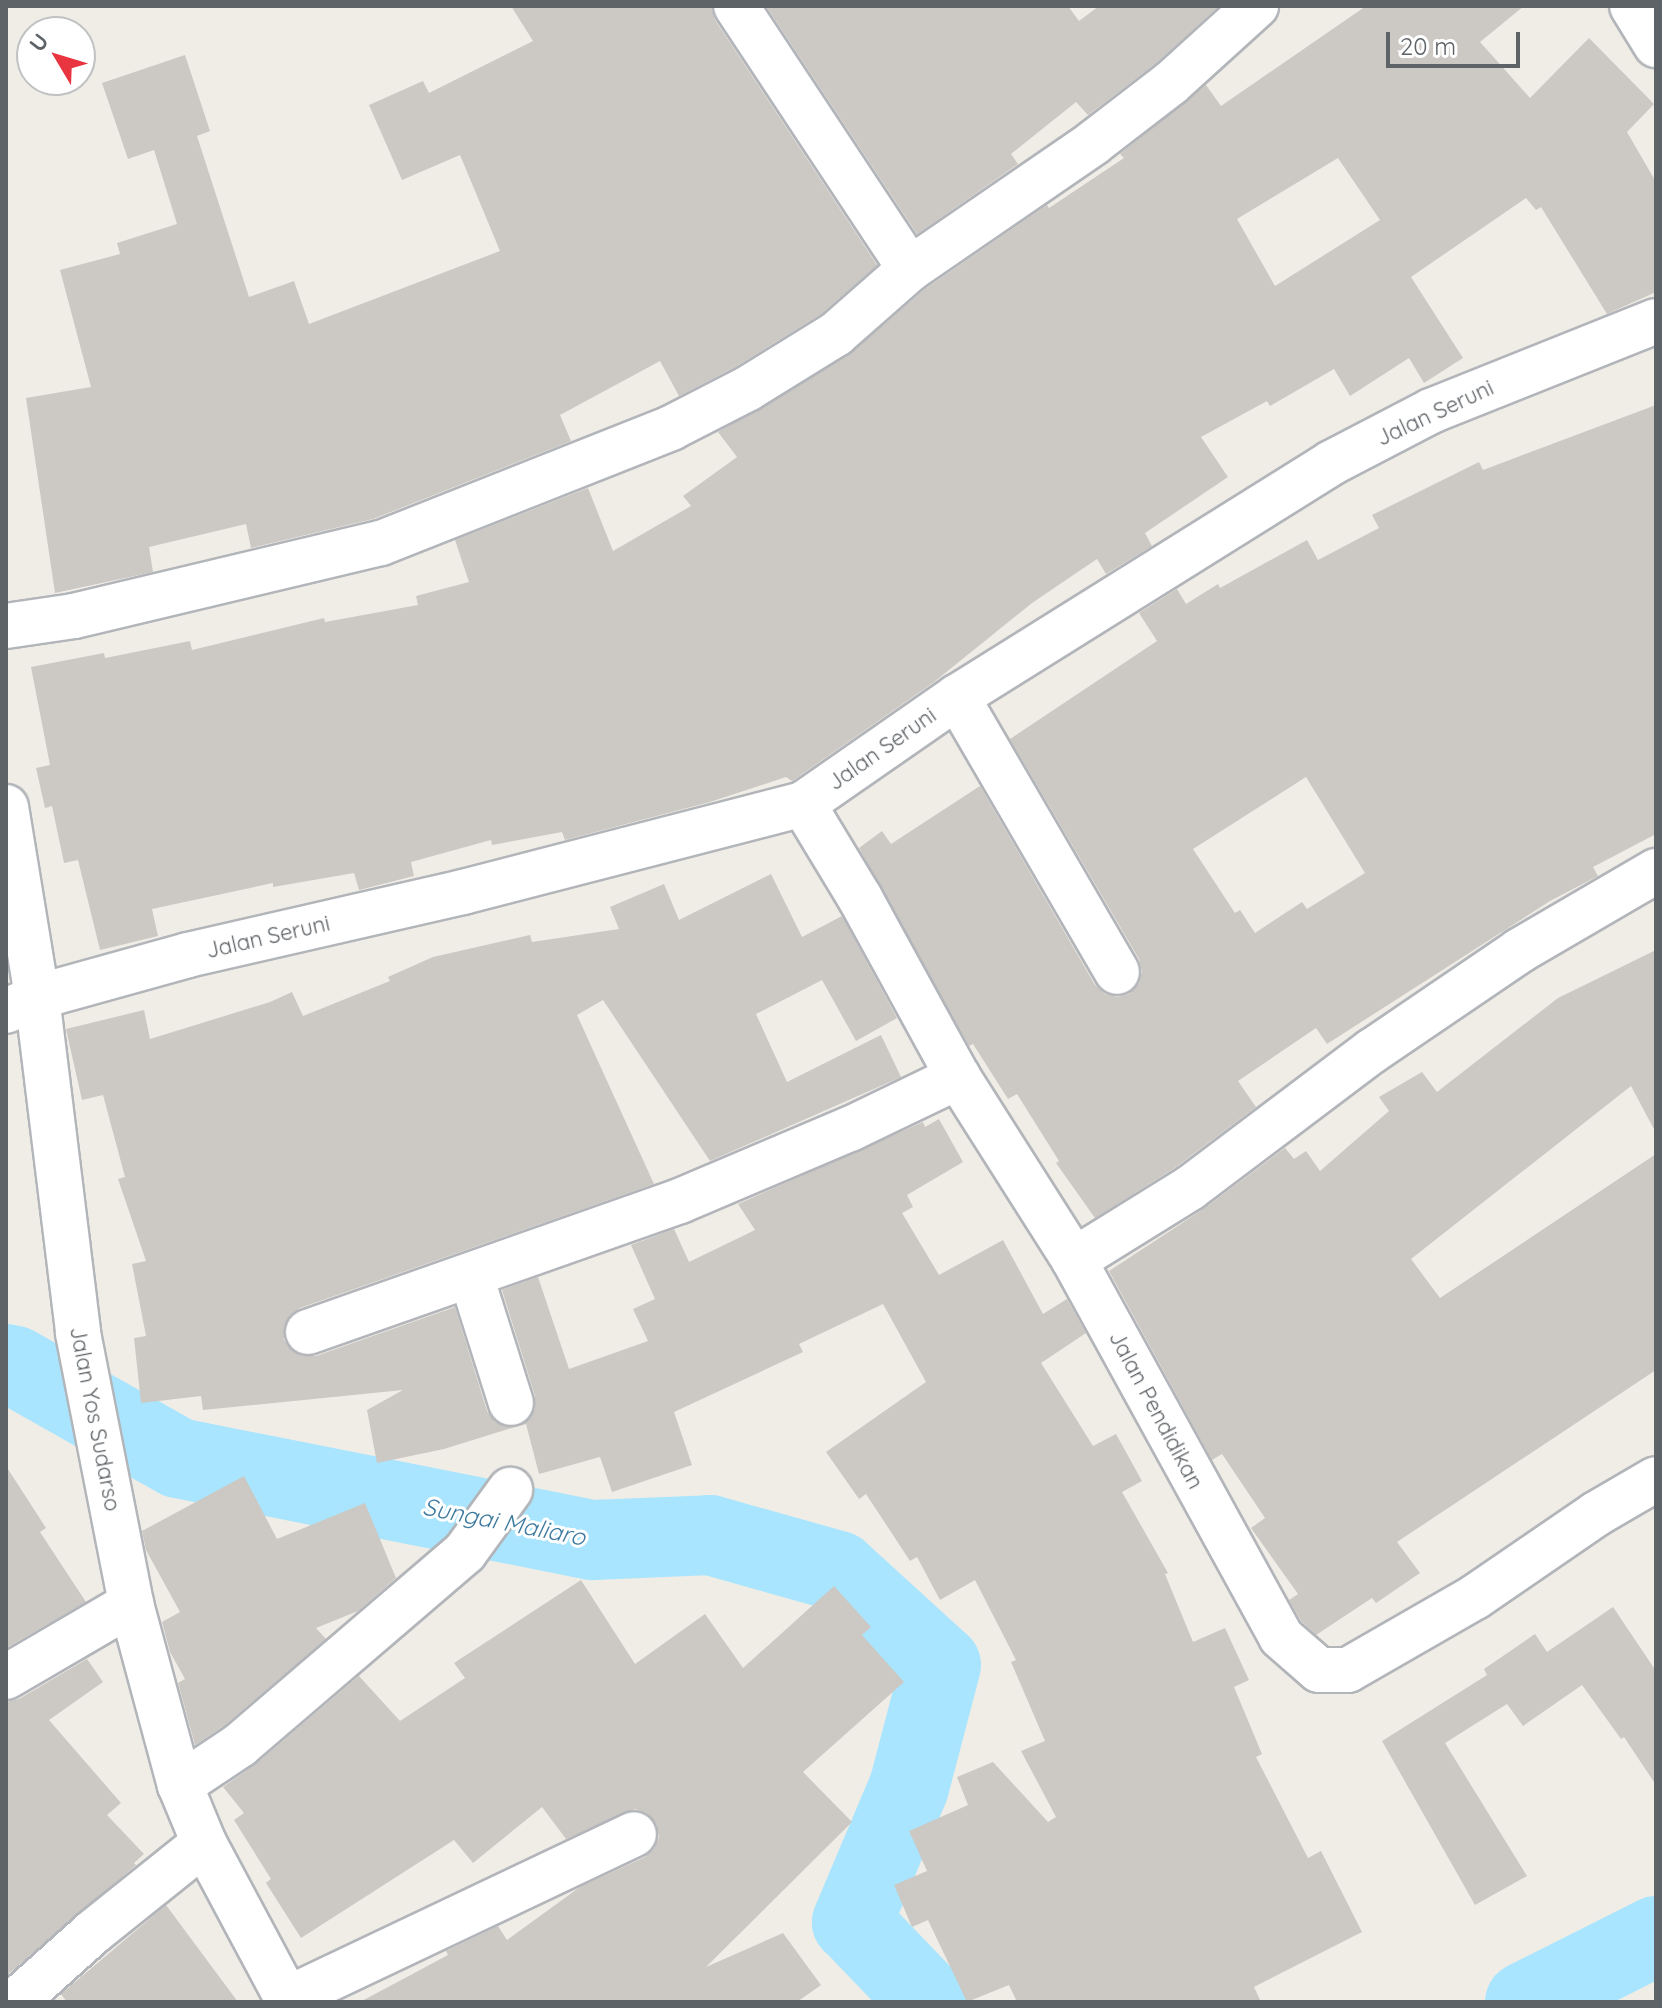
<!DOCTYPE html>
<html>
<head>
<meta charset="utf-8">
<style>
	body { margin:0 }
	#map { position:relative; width:1662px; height:2008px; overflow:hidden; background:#f0ede7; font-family:Quicksand,sans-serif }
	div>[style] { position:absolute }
	.river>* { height:80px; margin:-40px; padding:0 40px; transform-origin:40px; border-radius:40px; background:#a9e5fe }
	.building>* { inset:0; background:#ccc8c4 }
	.roads { filter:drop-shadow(2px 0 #b2b5b9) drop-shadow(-2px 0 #b2b5b9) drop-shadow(0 2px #b2b5b9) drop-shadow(0 -2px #b2b5b9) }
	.minor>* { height:44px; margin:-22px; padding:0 22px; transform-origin:22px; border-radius:22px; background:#fff }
	.tertiary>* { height:44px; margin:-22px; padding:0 22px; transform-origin:22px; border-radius:22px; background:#fff }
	span { translate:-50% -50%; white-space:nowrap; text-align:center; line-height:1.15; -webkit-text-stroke:6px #fff; paint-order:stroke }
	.street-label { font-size:22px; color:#5e6367 }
	.water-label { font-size:24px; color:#3f7b9f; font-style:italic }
	.frame { position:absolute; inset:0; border:8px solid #5e6367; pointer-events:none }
	.north { position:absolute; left:16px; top:16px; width:80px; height:80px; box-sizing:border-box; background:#fff; border:2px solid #bfc1c2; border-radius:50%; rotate:308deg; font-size:22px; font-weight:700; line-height:32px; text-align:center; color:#5e6367 }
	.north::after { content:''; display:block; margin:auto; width:28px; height:36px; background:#e83540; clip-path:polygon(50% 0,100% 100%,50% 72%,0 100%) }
	.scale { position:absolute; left:1386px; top:32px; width:134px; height:36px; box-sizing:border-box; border:4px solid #5e6367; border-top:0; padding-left:10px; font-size:24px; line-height:28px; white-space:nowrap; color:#5e6367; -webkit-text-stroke:6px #fff; paint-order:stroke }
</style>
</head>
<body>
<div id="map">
	<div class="river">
		<div style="left:6px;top:1364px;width:9px;rotate:13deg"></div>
		<div style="left:15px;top:1366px;width:187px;rotate:29.4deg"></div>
		<div style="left:178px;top:1458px;width:423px;rotate:11.2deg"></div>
		<div style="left:593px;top:1540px;width:117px;rotate:-2.4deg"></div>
		<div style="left:710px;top:1535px;width:133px;rotate:15.7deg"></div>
		<div style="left:838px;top:1571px;width:139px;rotate:42.4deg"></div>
		<div style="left:941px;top:1665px;width:126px;rotate:104.7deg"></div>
		<div style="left:909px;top:1787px;width:147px;rotate:112.9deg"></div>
		<div style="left:852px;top:1922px;width:111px;rotate:46.1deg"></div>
		<div style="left:1525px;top:2002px;width:147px;rotate:-26.7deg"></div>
	</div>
	<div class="building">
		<div style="clip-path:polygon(511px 6px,711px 6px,715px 20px,877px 265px,821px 314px,735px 367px,679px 396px,660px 361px,560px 415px,571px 441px,373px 519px,251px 548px,246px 524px,149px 547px,153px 572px,55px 593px,26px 398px,91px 387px,60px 270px,120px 254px,117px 243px,177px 224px,154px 150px,128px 159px,102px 83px,185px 55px,210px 131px,197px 136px,249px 297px,294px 281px,309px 324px,500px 251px,460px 155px,402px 180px,369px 105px,423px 81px,429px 93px,533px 41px)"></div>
		<div style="clip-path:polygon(766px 6px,1068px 6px,1079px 21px,1099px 6px,1219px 6px,1155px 64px,1088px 115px,1076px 102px,1011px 154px,1018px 164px,917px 234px)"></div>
		<div style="clip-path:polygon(evenodd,1366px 6px,1524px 6px,1480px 42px,1530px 98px,1589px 38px,1654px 104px,1627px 132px,1656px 182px,1656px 292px,1607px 314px,1541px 207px,1536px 210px,1526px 198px,1411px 277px,1463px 358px,1424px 383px,1409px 358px,1350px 396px,1334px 369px,1270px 406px,1267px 401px,1201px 437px,1228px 477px,1145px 533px,1152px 546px,1106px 574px,1097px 559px,1032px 603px,934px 682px,792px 781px,786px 777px,710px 802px,565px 840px,562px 832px,492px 845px,491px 840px,411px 862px,414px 876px,359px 890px,354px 873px,273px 887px,273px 883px,152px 909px,158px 936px,100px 950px,78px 860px,64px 863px,52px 806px,45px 808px,36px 768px,50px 765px,31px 667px,104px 653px,105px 658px,190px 641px,192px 650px,324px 618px,325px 622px,418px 605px,416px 596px,469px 582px,455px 540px,588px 488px,613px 551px,691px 506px,683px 496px,737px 457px,718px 432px,849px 355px,925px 289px,1047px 205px,1049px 208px,1124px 158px,1120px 154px,1206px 85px,1221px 106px,1366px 6px,1338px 158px,1380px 220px,1275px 286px,1237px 219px,1338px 158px)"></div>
		<div style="clip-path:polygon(evenodd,1656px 405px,1656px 834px,1593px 867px,1598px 876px,1550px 901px,1327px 1044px,1316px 1028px,1238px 1081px,1256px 1107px,1176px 1167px,1095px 1218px,1056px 1163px,1059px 1161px,1017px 1094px,1008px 1099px,973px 1044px,969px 1046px,859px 848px,882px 831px,891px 844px,980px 786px,1095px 985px,1105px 994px,1118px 997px,1129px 994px,1139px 984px,1142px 971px,1139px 959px,1010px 739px,1157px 641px,1139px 613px,1177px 589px,1186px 604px,1218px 584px,1220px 588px,1307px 540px,1318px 560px,1379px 528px,1372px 515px,1479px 462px,1483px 470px,1656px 405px,1306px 777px,1365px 873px,1307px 909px,1302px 902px,1255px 933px,1240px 910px,1235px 913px,1193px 849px,1306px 777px)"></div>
		<div style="clip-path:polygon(771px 874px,802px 937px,842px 916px,897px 1018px,856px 1041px,822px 980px,756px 1014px,787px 1082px,881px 1035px,901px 1077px,710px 1161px,603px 1000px,577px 1015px,654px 1184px,300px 1308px,290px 1315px,284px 1327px,284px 1340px,291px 1350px,303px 1356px,316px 1356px,455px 1307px,487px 1411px,495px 1422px,515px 1427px,444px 1449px,377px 1463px,367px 1410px,403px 1390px,203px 1410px,201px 1396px,141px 1403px,134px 1338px,146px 1336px,132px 1264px,146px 1261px,118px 1179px,125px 1177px,103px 1095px,82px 1100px,66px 1029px,144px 1010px,150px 1039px,270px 1002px,292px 992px,303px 1016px,390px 981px,388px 977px,433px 957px,530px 935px,532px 942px,619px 929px,610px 907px,664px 884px,679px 920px)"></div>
		<div style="clip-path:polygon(1656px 950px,1656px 1133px,1631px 1086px,1411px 1259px,1440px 1298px,1656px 1154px,1656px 1370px,1397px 1542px,1420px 1573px,1376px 1603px,1372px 1598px,1316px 1635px,1301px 1621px,1289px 1600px,1298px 1594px,1251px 1528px,1265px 1518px,1222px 1454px,1212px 1460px,1109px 1271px,1205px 1208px,1285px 1148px,1294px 1159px,1306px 1151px,1320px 1171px,1389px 1111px,1379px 1097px,1422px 1072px,1437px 1092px,1558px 998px)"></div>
		<div style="clip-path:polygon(939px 1119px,963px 1162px,907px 1195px,913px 1207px,902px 1213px,939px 1275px,1003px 1240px,1043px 1314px,1067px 1299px,1086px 1333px,1041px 1363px,1093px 1446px,1116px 1434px,1142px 1481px,1122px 1492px,1168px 1573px,1165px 1574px,1193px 1642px,1225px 1628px,1249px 1680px,1234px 1687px,1262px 1754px,1256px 1757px,1308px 1858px,1321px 1851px,1362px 1932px,1254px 1987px,1261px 2002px,1017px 2002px,1009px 1985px,967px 2002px,928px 1920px,912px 1927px,894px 1885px,927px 1871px,909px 1831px,968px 1805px,957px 1777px,993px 1762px,1048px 1822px,1056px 1817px,1021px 1751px,1045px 1741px,1011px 1662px,1016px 1660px,975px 1580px,940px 1600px,917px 1557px,910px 1561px,866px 1494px,859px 1499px,826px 1452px,926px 1382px,883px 1304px,799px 1344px,803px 1352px,674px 1412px,692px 1465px,612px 1492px,600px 1457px,539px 1474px,526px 1424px,521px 1425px,535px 1409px,535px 1396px,502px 1290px,538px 1277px,569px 1369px,648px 1341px,633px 1309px,655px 1299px,631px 1245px,674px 1229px,689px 1262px,755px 1230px,738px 1204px,923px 1122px,925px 1127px)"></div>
		<div style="clip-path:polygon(6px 1466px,46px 1528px,40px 1532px,86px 1602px,6px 1648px)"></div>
		<div style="clip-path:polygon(244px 1476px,277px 1539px,365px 1503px,396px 1578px,358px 1611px,316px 1628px,326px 1639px,225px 1725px,195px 1745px,178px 1683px,185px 1679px,170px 1652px,162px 1622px,180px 1612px,146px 1550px,142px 1531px)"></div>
		<div style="clip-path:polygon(581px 1580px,635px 1664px,705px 1614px,743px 1668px,834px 1586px,871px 1627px,862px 1635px,904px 1682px,803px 1772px,852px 1822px,706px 1967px,783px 1933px,821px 1985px,797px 2002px,360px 2002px,448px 1955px,446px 1951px,498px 1926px,507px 1940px,580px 1887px,645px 1857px,654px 1849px,659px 1837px,656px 1823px,647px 1813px,635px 1809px,566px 1839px,542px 1807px,473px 1863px,454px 1840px,301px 1938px,266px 1883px,271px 1879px,234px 1820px,244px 1813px,223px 1787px,256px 1764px,359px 1676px,400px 1721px,465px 1678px,454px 1663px)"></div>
		<div style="clip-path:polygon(1613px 1607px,1656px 1671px,1656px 1785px,1624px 1737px,1621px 1739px,1582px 1685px,1523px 1726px,1507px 1704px,1445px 1743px,1527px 1876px,1475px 1905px,1382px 1741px,1487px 1675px,1484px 1669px,1535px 1634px,1547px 1652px)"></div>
		<div style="clip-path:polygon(87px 1659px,103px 1682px,49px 1720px,121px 1803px,107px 1815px,144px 1854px,134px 1863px,136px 1865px,6px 1976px,6px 1702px,19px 1699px)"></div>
		<div style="clip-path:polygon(166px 1905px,238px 2002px,67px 2002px,61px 1994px)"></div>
	</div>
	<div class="roads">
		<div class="minor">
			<div style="left:736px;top:6px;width:315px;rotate:56.5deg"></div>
			<div style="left:1632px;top:6px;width:46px;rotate:58.4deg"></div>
			<div style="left:6px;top:626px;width:69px;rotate:-8.4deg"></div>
			<div style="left:74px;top:616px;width:316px;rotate:-13.4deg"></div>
			<div style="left:381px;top:543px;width:312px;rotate:-21.6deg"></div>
			<div style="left:671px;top:428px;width:85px;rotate:-27.2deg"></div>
			<div style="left:747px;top:389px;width:105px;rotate:-31.7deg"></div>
			<div style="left:836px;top:334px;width:98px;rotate:-41.3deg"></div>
			<div style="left:910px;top:269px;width:222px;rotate:-34.5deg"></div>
			<div style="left:1093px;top:143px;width:98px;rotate:-37.6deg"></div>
			<div style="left:1171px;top:83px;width:115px;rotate:-42.2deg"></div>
			<div style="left:957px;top:697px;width:318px;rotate:59.8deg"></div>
			<div style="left:803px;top:804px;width:110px;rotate:58.8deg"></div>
			<div style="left:860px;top:898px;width:204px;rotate:61.3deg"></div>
			<div style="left:958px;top:1077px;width:217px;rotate:57.6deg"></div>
			<div style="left:1074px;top:1260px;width:430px;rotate:61.2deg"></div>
			<div style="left:1281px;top:1637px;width:50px;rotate:41deg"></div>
			<div style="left:1319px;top:1670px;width:29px"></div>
			<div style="left:1348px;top:1670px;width:146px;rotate:-29.9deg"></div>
			<div style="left:1475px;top:1597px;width:147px;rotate:-34.4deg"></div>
			<div style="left:1596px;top:1514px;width:69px;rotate:-30.3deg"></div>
			<div style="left:6px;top:1011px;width:34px;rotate:-24deg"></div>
			<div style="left:37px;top:997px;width:157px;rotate:-15.5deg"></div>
			<div style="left:188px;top:955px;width:282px;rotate:-12.9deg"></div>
			<div style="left:463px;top:892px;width:351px;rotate:-14.5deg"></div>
			<div style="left:803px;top:804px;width:188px;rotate:-34.8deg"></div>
			<div style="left:957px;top:697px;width:441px;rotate:-32deg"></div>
			<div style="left:1331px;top:463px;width:113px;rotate:-27.5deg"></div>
			<div style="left:1431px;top:411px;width:242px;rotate:-21.8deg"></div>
			<div style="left:1074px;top:1260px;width:137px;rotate:-31.8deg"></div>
			<div style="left:1190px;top:1188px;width:228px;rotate:-37deg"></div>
			<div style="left:1372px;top:1051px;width:178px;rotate:-34.2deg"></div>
			<div style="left:1519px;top:951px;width:159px;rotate:-30.3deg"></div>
			<div style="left:471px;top:1276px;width:133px;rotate:72.5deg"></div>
			<div style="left:308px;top:1332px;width:394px;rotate:-19.4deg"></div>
			<div style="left:680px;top:1201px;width:185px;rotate:-23deg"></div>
			<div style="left:850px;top:1129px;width:120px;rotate:-25.7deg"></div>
			<div style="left:6px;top:1677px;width:145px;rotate:-30.3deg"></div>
			<div style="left:180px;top:1785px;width:72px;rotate:-33.7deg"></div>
			<div style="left:240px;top:1745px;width:296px;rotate:-40.6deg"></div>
			<div style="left:465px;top:1552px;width:77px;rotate:-54deg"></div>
			<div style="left:287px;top:1999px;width:384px;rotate:-25.4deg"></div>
			<div style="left:15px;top:2002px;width:105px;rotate:-41.9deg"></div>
			<div style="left:93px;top:1932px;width:142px;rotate:-38.7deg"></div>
		</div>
		<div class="tertiary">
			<div style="left:6px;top:807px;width:193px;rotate:80.7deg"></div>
			<div style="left:37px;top:997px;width:338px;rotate:83deg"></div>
			<div style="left:78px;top:1333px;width:276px;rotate:78.9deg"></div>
			<div style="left:131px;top:1604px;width:188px;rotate:74.9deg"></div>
			<div style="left:180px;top:1785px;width:63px;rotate:67.5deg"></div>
			<div style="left:204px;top:1843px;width:180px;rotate:61.9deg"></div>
		</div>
	</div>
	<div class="street-label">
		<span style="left:1435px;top:413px;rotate:-25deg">Jalan Seruni</span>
		<span style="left:882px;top:749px;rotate:-35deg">Jalan Seruni</span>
		<span style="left:268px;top:937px;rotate:-13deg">Jalan Seruni</span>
		<span style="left:1156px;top:1410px;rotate:62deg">Jalan Pendidikan</span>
		<span style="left:95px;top:1419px;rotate:79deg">Jalan Yos Sudarso</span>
	</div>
	<div class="water-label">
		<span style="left:504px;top:1522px;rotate:11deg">Sungai Maliaro</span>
	</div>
	<div class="frame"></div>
	<div class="north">U</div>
	<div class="scale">20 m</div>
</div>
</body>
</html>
